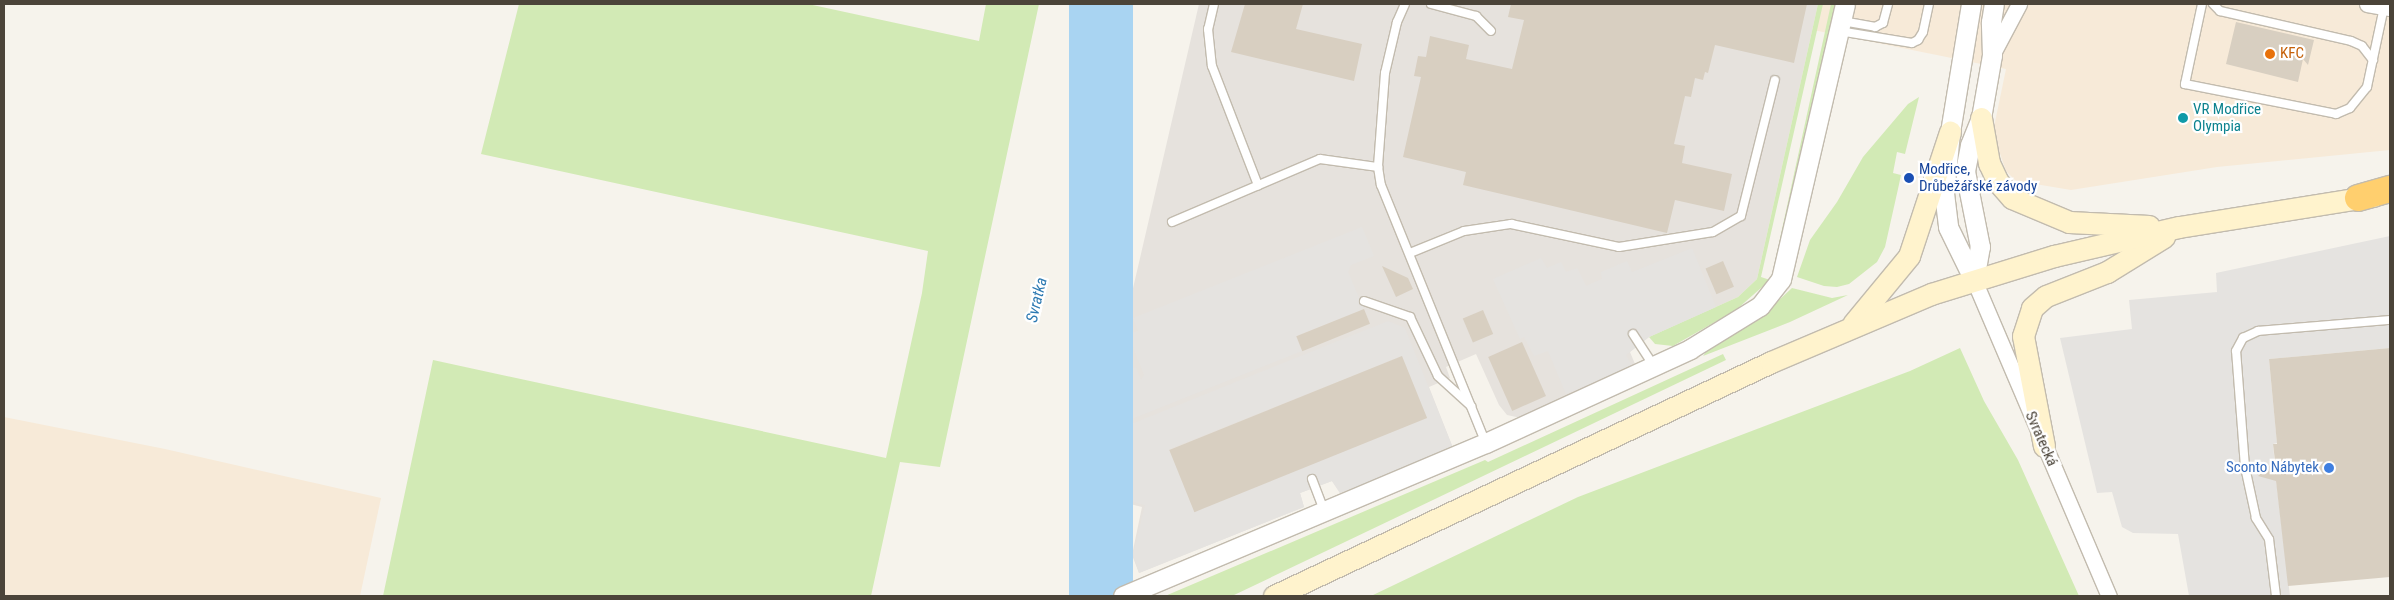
<!DOCTYPE html>
<html>
<head>
<meta charset="utf-8">
<style>
	body { margin:0 }
	#map { position:relative; width:2394px; height:600px; overflow:hidden; background:#f6f3ec; font-family:"Roboto Condensed",sans-serif }
	div>[style] { position:absolute }
	.commercial>* { inset:0; background:#f7ead8 }
	.industrial>* { inset:0; background:#e6e2dd }
	.green>* { inset:0; background:#d2eab5 }
	.parking>* { inset:0; background:#e5e3e0 }
	.water>* { inset:0; background:#a9d4f2; transform-origin:0 0 }
	.building>* { inset:0; background:#d8cfc1; transform-origin:0 0 }
	.roads { filter:drop-shadow(1px 0 #c2bbae) drop-shadow(-1px 0 #c2bbae) drop-shadow(0 1px #c2bbae) drop-shadow(0 -1px #c2bbae) }
	.service>* { height:8px; margin:-4px; padding:0 4px; transform-origin:4px; border-radius:4px; background:#fff }
	.minor>* { height:15px; margin:-7.5px; padding:0 7.5px; transform-origin:7.5px; border-radius:7.5px; background:#fff }
	.tertiary>* { height:19px; margin:-9.5px; padding:0 9.5px; transform-origin:9.5px; border-radius:9.5px; background:#fff }
	.secondary>* { height:21px; margin:-10.5px; padding:0 10.5px; transform-origin:10.5px; border-radius:10.5px; background:#fff3cd }
	.motorway>* { height:26px; margin:-13px; padding:0 13px; transform-origin:13px; border-radius:13px; background:#ffcf6e }
	.dots>* { width:14px; height:14px; translate:-50% -50%; box-sizing:border-box; border:2px solid #fff; border-radius:50% }
	span { translate:-50% -50%; white-space:nowrap; text-align:center; line-height:1.15; -webkit-text-stroke:4.5px #fff; paint-order:stroke }
	.food-label { font-size:15px; color:#c56008 }
	.left { translate:0 -50%; text-align:left }
	.culture-label { font-size:15px; color:#0d838f }
	.transit-label { font-size:15px; color:#164399 }
	.street-label { font-size:15px; color:#4b4439 }
	.shop-label { font-size:15px; color:#366cbe }
	.right { translate:-100% -50%; text-align:right }
	.water-label { font-size:16px; color:#2e7ab2; font-style:italic }
	.frame { position:absolute; inset:0; border:5px solid #4b4439; pointer-events:none }
</style>
</head>
<body>
<div id="map">
	<div class="commercial">
		<div style="clip-path:polygon(1818px 4px,2390px 4px,2390px 150px,2217px 167px,2071px 190px,2016px 181px,2006px 171px,1995px 139px,1994px 127px,2006px 69px,1813px 30px)"></div>
		<div style="clip-path:polygon(4px 417px,165px 449px,381px 498px,360px 596px,4px 596px)"></div>
	</div>
	<div class="industrial">
		<div style="clip-path:polygon(1199px 4px,1818px 4px,1757px 279px,1738px 297px,1649px 337px,1630px 352px,1635px 364px,1526px 419px,1507px 415px,1499px 405px,1476px 354px,1446px 367px,1450px 378px,1429px 387px,1453px 448px,1340px 493px,1332px 481px,1300px 493px,1304px 507px,1139px 573px,1132px 555px,1142px 507px,1091px 494px,1111px 383px)"></div>
	</div>
	<div class="green">
		<div style="clip-path:polygon(519px 4px,808px 4px,979px 41px,986px 4px,1039px 4px,940px 467px,900px 462px,871px 596px,383px 596px,433px 360px,886px 458px,922px 293px,928px 251px,481px 154px)"></div>
		<div style="clip-path:polygon(1818px 4px,1823px 4px,1761px 277px,1770px 280px,1736px 310px,1673px 346px,1655px 344px,1649px 337px,1738px 297px,1757px 279px)"></div>
		<div style="clip-path:polygon(1831px 4px,1835px 4px,1776px 267px,1774px 266px)"></div>
		<div style="clip-path:polygon(1919px 97px,1905px 154px,1897px 152px,1893px 173px,1901px 175px,1898px 189px,1885px 247px,1877px 262px,1849px 284px,1837px 287px,1824px 286px,1797px 277px,1810px 240px,1837px 202px,1863px 157px,1908px 104px)"></div>
		<div style="clip-path:polygon(1792px 288px,1832px 298px,1848px 295px,1790px 322px,1703px 356px,1709px 348px,1761px 317px)"></div>
		<div style="clip-path:polygon(1960px 348px,1984px 401px,2018px 460px,2079px 596px,1371px 596px,1578px 497px,1910px 371px)"></div>
		<div style="clip-path:polygon(1723px 354px,1726px 360px,1232px 596px,1165px 596px,1485px 460px,1488px 462px)"></div>
	</div>
	<div class="parking">
		<div style="clip-path:polygon(1362px 227px,1374px 256px,1351px 265px,1348px 272px,1364px 309px,1296px 336px,1302px 351px,1127px 421px,1116px 393px,1125px 382px,1121px 373px,1136px 367px,1141px 380px,1144px 375px,1128px 334px,1138px 331px,1133px 318px)"></div>
		<div style="clip-path:polygon(2390px 236px,2390px 348px,2269px 359px,2277px 443px,2273px 444px,2275px 466px,2266px 476px,2276px 479px,2290px 596px,2189px 596px,2178px 534px,2133px 533px,2122px 527px,2112px 492px,2097px 493px,2060px 338px,2132px 329px,2129px 300px,2217px 292px,2216px 273px)"></div>
		<div style="clip-path:polygon(1692px 248px,1716px 307px,1649px 337px,1626px 355px,1632px 366px,1566px 394px,1548px 351px,1534px 356px,1524px 337px,1520px 339px,1493px 279px,1541px 258px,1547px 268px,1561px 262px,1566px 272px,1577px 268px,1586px 286px,1602px 279px,1601px 272px,1627px 261px,1632px 272px)"></div>
		<div style="clip-path:polygon(evenodd,1388px 321px,1405px 328px,1453px 448px,1340px 493px,1332px 481px,1300px 493px,1304px 507px,1139px 573px,1133px 555px,1145px 505px,1111px 496px,1098px 465px,1101px 451px,1109px 447px,1104px 435px,1388px 321px,1402px 356px,1427px 418px,1194px 511px,1169px 449px,1402px 356px)"></div>
	</div>
	<div class="water">
		<div style="left:1069px;top:4px;width:64px;height:606px"></div>
	</div>
	<div class="building">
		<div style="clip-path:polygon(1245px 4px,1303px 4px,1296px 29px,1362px 44px,1354px 81px,1231px 52px)"></div>
		<div style="clip-path:polygon(1511px 4px,1807px 4px,1794px 63px,1715px 45px,1708px 73px,1705px 72px,1703px 80px,1695px 78px,1691px 97px,1685px 96px,1674px 144px,1685px 146px,1682px 163px,1732px 174px,1724px 211px,1675px 200px,1667px 233px,1463px 185px,1466px 172px,1403px 157px,1421px 77px,1414px 76px,1418px 56px,1426px 57px,1430px 36px,1469px 45px,1466px 59px,1512px 69px,1524px 20px,1508px 17px)"></div>
		<div style="clip-path:polygon(2236px 22px,2314px 40px,2308px 65px,2303px 59px,2298px 82px,2226px 64px)"></div>
		<div style="left:1723px;top:261px;width:28px;height:19px;rotate:67deg"></div>
		<div style="clip-path:polygon(1382px 266px,1408px 278px,1413px 289px,1396px 297px)"></div>
		<div style="left:1364px;top:309px;width:16px;height:73px;rotate:68deg"></div>
		<div style="left:1483px;top:310px;width:26px;height:22px;rotate:67deg"></div>
		<div style="left:1522px;top:342px;width:59px;height:37px;rotate:66deg"></div>
		<div style="clip-path:polygon(2390px 348px,2390px 577px,2288px 586px,2276px 481px,2258px 476px,2275px 461px,2273px 444px,2277px 444px,2269px 359px)"></div>
		<div style="left:1402px;top:356px;width:67px;height:251px;rotate:68deg"></div>
	</div>
	<div class="roads">
		<div class="service">
			<div style="left:1214px;top:4px;width:26px;rotate:103deg"></div>
			<div style="left:1208px;top:29px;width:37px;rotate:84deg"></div>
			<div style="left:1212px;top:66px;width:128px;rotate:68.9deg"></div>
			<div style="left:1405px;top:4px;width:20px;rotate:114deg"></div>
			<div style="left:1397px;top:22px;width:52px;rotate:103.2deg"></div>
			<div style="left:1385px;top:73px;width:94px;rotate:94.3deg"></div>
			<div style="left:1378px;top:167px;width:18px;rotate:81deg"></div>
			<div style="left:1381px;top:185px;width:279px;rotate:67.9deg"></div>
			<div style="left:1431px;top:4px;width:47px;rotate:14.9deg"></div>
			<div style="left:1476px;top:16px;width:21px;rotate:45deg"></div>
			<div style="left:2202px;top:4px;width:82px;rotate:102deg"></div>
			<div style="left:2185px;top:84px;width:154px;rotate:11.2deg"></div>
			<div style="left:2336px;top:114px;width:15px;rotate:-23deg"></div>
			<div style="left:2350px;top:108px;width:27px;rotate:-51deg"></div>
			<div style="left:2367px;top:87px;width:82px;rotate:-78deg"></div>
			<div style="left:2213px;top:4px;width:10px;rotate:45deg"></div>
			<div style="left:2220px;top:11px;width:134px;rotate:12.9deg"></div>
			<div style="left:2351px;top:41px;width:12px;rotate:24deg"></div>
			<div style="left:2362px;top:46px;width:18px;rotate:52deg"></div>
			<div style="left:1842px;top:21px;width:34px;rotate:10deg"></div>
			<div style="left:1875px;top:27px;width:9px;rotate:-27deg"></div>
			<div style="left:1883px;top:23px;width:20px;rotate:-75deg"></div>
			<div style="left:1839px;top:31px;width:74px;rotate:9.3deg"></div>
			<div style="left:1912px;top:43px;width:7px;rotate:-27deg"></div>
			<div style="left:1918px;top:40px;width:9px;rotate:-58deg"></div>
			<div style="left:1923px;top:32px;width:29px;rotate:-78deg"></div>
			<div style="left:1172px;top:222px;width:161px;rotate:-23.1deg"></div>
			<div style="left:1320px;top:159px;width:59px;rotate:7.9deg"></div>
			<div style="left:1410px;top:253px;width:58px;rotate:-22.2deg"></div>
			<div style="left:1464px;top:231px;width:48px;rotate:-8.5deg"></div>
			<div style="left:1511px;top:224px;width:110px;rotate:12deg"></div>
			<div style="left:1619px;top:247px;width:95px;rotate:-9.1deg"></div>
			<div style="left:1713px;top:232px;width:32px;rotate:-30deg"></div>
			<div style="left:1741px;top:216px;width:140px;rotate:-76deg"></div>
			<div style="left:1364px;top:301px;width:49px;rotate:19.2deg"></div>
			<div style="left:1410px;top:317px;width:65px;rotate:64.6deg"></div>
			<div style="left:1438px;top:376px;width:45px;rotate:42.3deg"></div>
			<div style="left:1633px;top:334px;width:38px;rotate:57deg"></div>
			<div style="left:1312px;top:479px;width:34px;rotate:69deg"></div>
			<div style="left:2276px;top:596px;width:57px;rotate:-97deg"></div>
			<div style="left:2269px;top:539px;width:25px;rotate:-122deg"></div>
			<div style="left:2256px;top:518px;width:52px;rotate:-102.2deg"></div>
			<div style="left:2245px;top:467px;width:116px;rotate:-94.4deg"></div>
			<div style="left:2236px;top:351px;width:15px;rotate:-62deg"></div>
			<div style="left:2243px;top:338px;width:17px;rotate:-25deg"></div>
			<div style="left:2258px;top:331px;width:132px;rotate:-4.8deg"></div>
		</div>
		<div class="minor">
			<div style="left:2367px;top:4px;width:23px;rotate:10deg"></div>
			<div style="left:1992px;top:55px;width:58px;rotate:-62.1deg"></div>
			<div style="left:1974px;top:280px;width:344px;rotate:66.9deg"></div>
		</div>
		<div class="tertiary">
			<div style="left:1971px;top:4px;width:130px;rotate:99.3deg"></div>
			<div style="left:1950px;top:132px;width:61px;rotate:95.6deg"></div>
			<div style="left:1944px;top:193px;width:34px;rotate:83deg"></div>
			<div style="left:1948px;top:227px;width:59px;rotate:63.9deg"></div>
			<div style="left:1974px;top:280px;width:34px;rotate:-80deg"></div>
			<div style="left:1980px;top:247px;width:77px;rotate:-101.2deg"></div>
			<div style="left:1965px;top:171px;width:26px;rotate:-79deg"></div>
			<div style="left:1970px;top:145px;width:29px;rotate:-68deg"></div>
			<div style="left:1981px;top:118px;width:64px;rotate:-80.1deg"></div>
			<div style="left:1992px;top:55px;width:33px;rotate:-92deg"></div>
			<div style="left:1991px;top:22px;width:18px;rotate:-81deg"></div>
			<div style="left:1123px;top:596px;width:394px;rotate:-22.9deg"></div>
			<div style="left:1486px;top:443px;width:225px;rotate:-24.7deg"></div>
			<div style="left:1690px;top:349px;width:82px;rotate:-31.6deg"></div>
			<div style="left:1760px;top:306px;width:34px;rotate:-52deg"></div>
			<div style="left:1781px;top:279px;width:282px;rotate:-76.9deg"></div>
		</div>
		<div class="secondary">
			<div style="left:1981px;top:118px;width:46px;rotate:79.9deg"></div>
			<div style="left:1989px;top:163px;width:21px;rotate:65deg"></div>
			<div style="left:1998px;top:182px;width:21px;rotate:49deg"></div>
			<div style="left:2012px;top:198px;width:62px;rotate:22.8deg"></div>
			<div style="left:2069px;top:222px;width:80px;rotate:2.9deg"></div>
			<div style="left:1853px;top:324px;width:88px;rotate:-50.5deg"></div>
			<div style="left:1909px;top:256px;width:131px;rotate:-71.7deg"></div>
			<div style="left:2044px;top:446px;width:112px;rotate:-100.8deg"></div>
			<div style="left:2023px;top:336px;width:29px;rotate:-72deg"></div>
			<div style="left:2032px;top:308px;width:18px;rotate:-41deg"></div>
			<div style="left:2046px;top:296px;width:66px;rotate:-21.5deg"></div>
			<div style="left:2107px;top:272px;width:67px;rotate:-31.6deg"></div>
			<div style="left:1274px;top:596px;width:549px;rotate:-25.21deg"></div>
			<div style="left:1771px;top:362px;width:174px;rotate:-23deg"></div>
			<div style="left:1931px;top:294px;width:129px;rotate:-17.2deg"></div>
			<div style="left:2054px;top:256px;width:128px;rotate:-13.1deg"></div>
			<div style="left:2179px;top:227px;width:196px;rotate:-9.1deg"></div>
		</div>
		<div class="motorway">
			<div style="left:2358px;top:198px;width:33px;rotate:-16deg"></div>
		</div>
	</div>
	<div class="dots">
		<div style="left:2270px;top:54px;background:#e8710a"></div>
		<div style="left:2183px;top:118px;background:#0f9aa8"></div>
		<div style="left:1909px;top:178px;background:#1a4fb4"></div>
		<div style="left:2329px;top:468px;background:#3f7fe0"></div>
	</div>
	<div class="food-label">
		<span class="left" style="left:2280px;top:54px">KFC</span>
	</div>
	<div class="culture-label">
		<span class="left" style="left:2193px;top:118px">VR Modřice<br>Olympia</span>
	</div>
	<div class="transit-label">
		<span class="left" style="left:1919px;top:178px">Modřice,<br>Drůbežářské závody</span>
	</div>
	<div class="street-label">
		<span style="left:2041px;top:439px;rotate:66deg">Svratecká</span>
	</div>
	<div class="shop-label">
		<span class="right" style="left:2319px;top:468px">Sconto Nábytek</span>
	</div>
	<div class="water-label">
		<span style="left:1037px;top:300px;rotate:-77deg">Svratka</span>
	</div>
	<div class="frame"></div>
</div>
</body>
</html>
